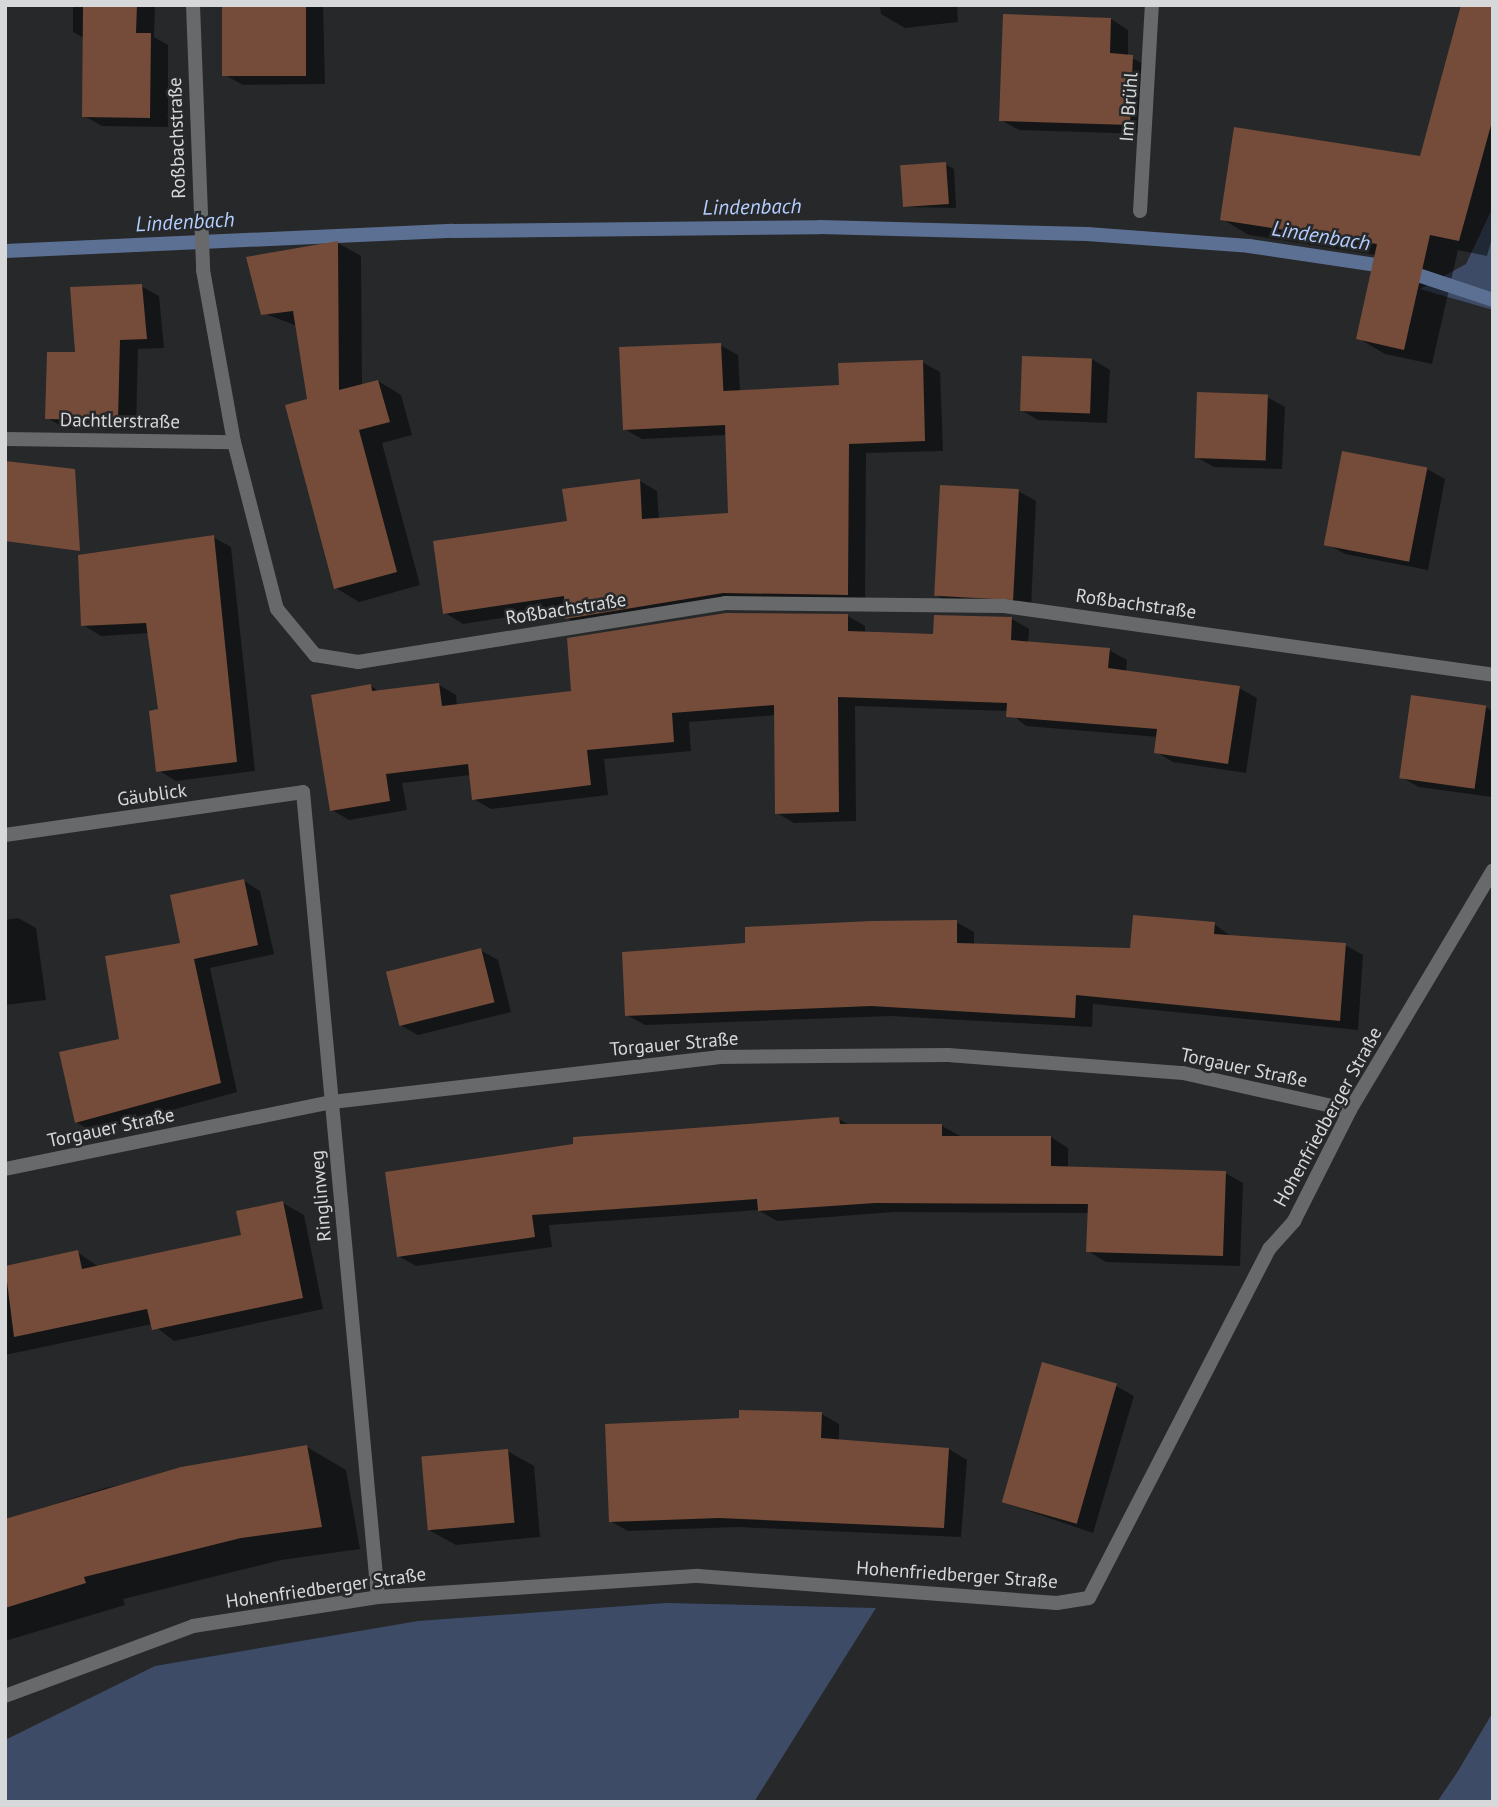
<!DOCTYPE html>
<html>
<head>
<meta charset="utf-8">
<style>
	body { margin:0 }
	#map { position:relative; width:1498px; height:1807px; overflow:hidden; background:#27282a; font-family:"PT Sans",sans-serif }
	div>[style] { position:absolute }
	.green>* { inset:0; background:#3d4b66 }
	.shadow>* { inset:0; background:#0007 }
	.stream>* { height:14px; margin:-7px; padding:0 7px; transform-origin:7px; border-radius:7px; background:#5c7094 }
	.building>* { inset:0; background:#744c39; transform-origin:0 0 }
	.minor>* { height:14px; margin:-7px; padding:0 7px; transform-origin:7px; border-radius:7px; background:#68696a }
	span { translate:-50% -50%; white-space:nowrap; text-align:center; line-height:1.15; -webkit-text-stroke:5px #27282a; paint-order:stroke }
	.street-label { font-size:19px; color:#d7d8d9 }
	.water-label { font-size:21px; color:#b4cfff; font-style:italic }
	.frame { position:absolute; inset:0; border:7px solid #d7d8d9; pointer-events:none }
</style>
</head>
<body>
<div id="map">
	<div class="green">
		<div style="clip-path:polygon(1493px 207px,1493px 310px,1420px 289px,1466px 264px)"></div>
		<div style="clip-path:polygon(666px 1603px,876px 1608px,754px 1802px,5px 1802px,5px 1740px,155px 1666px,418px 1621px)"></div>
		<div style="clip-path:polygon(1493px 1712px,1493px 1802px,1437px 1802px,1458px 1771px)"></div>
	</div>
	<div class="shadow">
		<div style="clip-path:polygon(73px 5px,155px 5px,154px 37px,168px 45px,168px 127px,102px 126px,84px 116px,84px 38px,73px 32px)"></div>
		<div style="clip-path:polygon(224px 5px,323px 5px,325px 84px,243px 85px,225px 75px)"></div>
		<div style="clip-path:polygon(880px 5px,957px 5px,958px 22px,905px 28px,881px 14px)"></div>
		<div style="clip-path:polygon(1493px 5px,1493px 234px,1487px 256px,1458px 250px,1432px 364px,1385px 354px,1358px 338px,1376px 255px,1249px 235px,1222px 219px,1421px 158px)"></div>
		<div style="clip-path:polygon(1111px 19px,1128px 30px,1128px 56px,1150px 67px,1147px 134px,1019px 130px,1001px 120px)"></div>
		<div style="clip-path:polygon(945px 164px,954px 169px,956px 208px,904px 207px)"></div>
		<div style="clip-path:polygon(338px 243px,361px 256px,362px 386px,378px 381px,401px 395px,412px 435px,382px 443px,420px 585px,359px 602px,336px 588px,297px 326px,263px 313px,249px 258px)"></div>
		<div style="clip-path:polygon(141px 286px,159px 296px,164px 348px,138px 349px,136px 430px,65px 428px,47px 418px,77px 354px)"></div>
		<div style="clip-path:polygon(720px 345px,738px 355px,740px 392px,841px 387px,922px 362px,940px 372px,943px 451px,866px 453px,865px 604px,742px 603px,585px 628px,567px 618px,566px 608px,463px 624px,445px 613px,569px 522px,640px 481px,657px 491px,659px 520px,730px 515px,727px 435px,642px 439px,624px 429px)"></div>
		<div style="clip-path:polygon(1092px 359px,1110px 370px,1107px 423px,1038px 420px,1021px 410px)"></div>
		<div style="clip-path:polygon(1267px 397px,1285px 407px,1282px 469px,1214px 467px,1196px 457px)"></div>
		<div style="clip-path:polygon(1427px 469px,1445px 479px,1428px 570px,1345px 554px,1327px 544px)"></div>
		<div style="clip-path:polygon(1018px 491px,1036px 501px,1031px 607px,954px 605px,936px 595px)"></div>
		<div style="clip-path:polygon(213px 537px,231px 547px,255px 771px,176px 781px,158px 770px,160px 711px,149px 633px,101px 636px,83px 625px)"></div>
		<div style="clip-path:polygon(848px 616px,865px 626px,865px 634px,935px 636px,1012px 619px,1029px 629px,1028px 643px,1109px 650px,1127px 660px,1126px 672px,1239px 688px,1257px 698px,1246px 773px,1173px 762px,1156px 752px,1158px 737px,1026px 726px,1008px 711px,855px 706px,856px 821px,794px 823px,777px 813px,776px 715px,689px 722px,691px 751px,604px 759px,608px 795px,491px 809px,474px 799px,471px 775px,402px 783px,407px 810px,349px 820px,332px 810px,371px 686px,380px 692px,439px 685px,456px 695px,457px 706px,573px 692px)"></div>
		<div style="clip-path:polygon(1485px 707px,1493px 711px,1492px 797px,1419px 787px,1401px 777px)"></div>
		<div style="clip-path:polygon(244px 881px,260px 891px,274px 954px,210px 968px,237px 1092px,93px 1132px,76px 1122px,182px 944px)"></div>
		<div style="clip-path:polygon(18px 918px,36px 928px,46px 1000px,5px 1005px,5px 920px)"></div>
		<div style="clip-path:polygon(956px 922px,974px 932px,974px 945px,1132px 950px,1214px 924px,1232px 937px,1345px 945px,1363px 955px,1358px 1030px,1093px 1004px,1092px 1027px,890px 1016px,645px 1025px,627px 1015px,747px 945px)"></div>
		<div style="clip-path:polygon(480px 950px,498px 960px,511px 1012px,418px 1035px,400px 1025px)"></div>
		<div style="clip-path:polygon(839px 1119px,851px 1126px,942px 1126px,960px 1136px,1051px 1137px,1068px 1148px,1068px 1168px,1225px 1173px,1243px 1183px,1240px 1266px,1106px 1262px,1088px 1251px,1089px 1213px,894px 1212px,777px 1221px,758px 1210px,549px 1225px,552px 1247px,416px 1266px,398px 1256px)"></div>
		<div style="clip-path:polygon(283px 1203px,304px 1215px,323px 1309px,174px 1341px,152px 1324px,5px 1355px,5px 1266px,77px 1252px,99px 1267px,243px 1236px)"></div>
		<div style="clip-path:polygon(1116px 1386px,1134px 1396px,1093px 1533px,1002px 1502px)"></div>
		<div style="clip-path:polygon(822px 1414px,839px 1424px,839px 1441px,949px 1449px,967px 1460px,961px 1537px,738px 1527px,628px 1531px,610px 1521px)"></div>
		<div style="clip-path:polygon(307px 1447px,346px 1470px,360px 1549px,281px 1560px,123px 1599px,125px 1605px,5px 1641px,5px 1520px,105px 1488px)"></div>
		<div style="clip-path:polygon(507px 1451px,534px 1466px,540px 1537px,456px 1545px,429px 1530px)"></div>
	</div>
	<div class="stream">
		<div style="left:5px;top:251px;width:448px;rotate:-2.6deg"></div>
		<div style="left:453px;top:231px;width:367px;rotate:-0.6deg"></div>
		<div style="left:820px;top:227px;width:267px;rotate:1.5deg"></div>
		<div style="left:1087px;top:234px;width:162px;rotate:4.2deg"></div>
		<div style="left:1249px;top:246px;width:150px;rotate:8.5deg"></div>
		<div style="left:1397px;top:268px;width:101px;rotate:18.4deg"></div>
	</div>
	<div class="building">
		<div style="clip-path:polygon(83px 5px,137px 5px,136px 33px,151px 33px,150px 118px,82px 117px)"></div>
		<div style="left:222px;top:5px;width:84px;height:71px"></div>
		<div style="clip-path:polygon(1461px 5px,1493px 5px,1493px 118px,1459px 241px,1430px 235px,1404px 350px,1356px 339px,1377px 244px,1220px 220px,1234px 127px,1420px 156px)"></div>
		<div style="clip-path:polygon(1003px 14px,1111px 18px,1110px 53px,1133px 55px,1130px 125px,999px 121px)"></div>
		<div style="left:946px;top:162px;width:42px;height:46px;rotate:86deg"></div>
		<div style="clip-path:polygon(338px 241px,339px 390px,378px 380px,390px 422px,359px 430px,397px 572px,334px 589px,285px 405px,307px 399px,293px 311px,261px 315px,246px 257px)"></div>
		<div style="clip-path:polygon(142px 284px,147px 339px,120px 340px,118px 420px,45px 419px,47px 352px,75px 352px,70px 287px)"></div>
		<div style="clip-path:polygon(721px 343px,724px 403px,723px 391px,839px 385px,838px 363px,923px 360px,925px 441px,849px 444px,848px 595px,723px 593px,565px 619px,564px 596px,443px 614px,433px 541px,567px 521px,562px 489px,640px 479px,642px 519px,728px 513px,725px 425px,623px 430px,619px 347px)"></div>
		<div style="left:1022px;top:356px;width:70px;height:55px;rotate:2deg"></div>
		<div style="left:1197px;top:392px;width:71px;height:66px;rotate:2deg"></div>
		<div style="left:1342px;top:451px;width:87px;height:96px;rotate:11deg"></div>
		<div style="clip-path:polygon(5px 461px,75px 469px,80px 551px,5px 541px)"></div>
		<div style="left:940px;top:485px;width:79px;height:111px;rotate:3deg"></div>
		<div style="clip-path:polygon(214px 535px,237px 762px,156px 772px,149px 711px,158px 709px,146px 623px,81px 626px,78px 555px)"></div>
		<div style="clip-path:polygon(726px 613px,848px 614px,848px 631px,933px 634px,934px 615px,1012px 617px,1011px 640px,1110px 648px,1108px 668px,1240px 686px,1228px 764px,1154px 753px,1157px 729px,1006px 717px,1007px 703px,838px 697px,839px 812px,775px 814px,774px 705px,672px 713px,674px 742px,587px 750px,591px 785px,472px 800px,468px 764px,386px 774px,390px 801px,330px 811px,311px 695px,371px 684px,372px 691px,439px 683px,442px 706px,571px 691px,567px 638px)"></div>
		<div style="left:1411px;top:695px;width:76px;height:84px;rotate:8deg"></div>
		<div style="clip-path:polygon(244px 879px,258px 945px,194px 959px,221px 1083px,75px 1123px,59px 1052px,119px 1039px,105px 956px,180px 943px,170px 895px)"></div>
		<div style="clip-path:polygon(1133px 915px,1215px 922px,1214px 934px,1346px 943px,1340px 1021px,1076px 995px,1075px 1018px,871px 1006px,625px 1016px,622px 952px,745px 943px,745px 927px,871px 921px,957px 920px,957px 943px,1130px 948px)"></div>
		<div style="left:481px;top:948px;width:56px;height:98px;rotate:76deg"></div>
		<div style="clip-path:polygon(839px 1117px,840px 1124px,942px 1124px,942px 1136px,1051px 1136px,1051px 1166px,1226px 1171px,1223px 1256px,1086px 1252px,1088px 1204px,875px 1203px,758px 1211px,757px 1199px,532px 1215px,535px 1237px,397px 1257px,385px 1172px,573px 1144px,573px 1137px)"></div>
		<div style="clip-path:polygon(283px 1201px,303px 1298px,152px 1330px,147px 1309px,14px 1337px,5px 1266px,78px 1250px,82px 1269px,241px 1235px,236px 1211px)"></div>
		<div style="left:1042px;top:1362px;width:78px;height:146px;rotate:16deg"></div>
		<div style="clip-path:polygon(739px 1410px,822px 1412px,821px 1438px,949px 1448px,944px 1528px,719px 1518px,609px 1522px,605px 1424px,739px 1418px)"></div>
		<div style="clip-path:polygon(307px 1445px,322px 1527px,241px 1538px,84px 1577px,86px 1583px,5px 1608px,5px 1519px,181px 1467px)"></div>
		<div style="left:508px;top:1449px;width:74px;height:87px;rotate:85deg"></div>
	</div>
	<div class="minor">
		<div style="left:193px;top:5px;width:265px;rotate:87.8deg"></div>
		<div style="left:203px;top:270px;width:175px;rotate:79.8deg"></div>
		<div style="left:234px;top:442px;width:172px;rotate:75.6deg"></div>
		<div style="left:277px;top:609px;width:60px;rotate:50.4deg"></div>
		<div style="left:315px;top:655px;width:44px;rotate:9.2deg"></div>
		<div style="left:358px;top:662px;width:372px;rotate:-9.1deg"></div>
		<div style="left:725px;top:603px;width:279px;rotate:0.6deg"></div>
		<div style="left:1004px;top:606px;width:494px;rotate:8deg"></div>
		<div style="left:1140px;top:211px;width:206px;rotate:-86.7deg"></div>
		<div style="left:5px;top:439px;width:229px;rotate:0.8deg"></div>
		<div style="left:5px;top:835px;width:301px;rotate:-8.2deg"></div>
		<div style="left:303px;top:792px;width:808px;rotate:84.68deg"></div>
		<div style="left:5px;top:1169px;width:334px;rotate:-11.6deg"></div>
		<div style="left:332px;top:1102px;width:389px;rotate:-6.6deg"></div>
		<div style="left:718px;top:1057px;width:230px;rotate:-0.5deg"></div>
		<div style="left:948px;top:1055px;width:236px;rotate:4.4deg"></div>
		<div style="left:1183px;top:1073px;width:171px;rotate:12.5deg"></div>
		<div style="left:5px;top:1696px;width:201px;rotate:-20.4deg"></div>
		<div style="left:193px;top:1626px;width:187px;rotate:-8.9deg"></div>
		<div style="left:378px;top:1597px;width:321px;rotate:-3.8deg"></div>
		<div style="left:698px;top:1576px;width:360px;rotate:4.3deg"></div>
		<div style="left:1057px;top:1603px;width:32px;rotate:-9deg"></div>
		<div style="left:1089px;top:1598px;width:393px;rotate:-62.7deg"></div>
		<div style="left:1269px;top:1249px;width:38px;rotate:-48deg"></div>
		<div style="left:1294px;top:1221px;width:124px;rotate:-63.2deg"></div>
		<div style="left:1350px;top:1110px;width:279px;rotate:-59.2deg"></div>
	</div>
	<div class="street-label">
		<span style="left:1129px;top:107px;rotate:-86deg">Im Brühl</span>
		<span style="left:177px;top:138px;rotate:-92deg">Roßbachstraße</span>
		<span style="left:120px;top:421px;rotate:1deg">Dachtlerstraße</span>
		<span style="left:1136px;top:604px;rotate:8deg">Roßbachstraße</span>
		<span style="left:566px;top:609px;rotate:-9deg">Roßbachstraße</span>
		<span style="left:152px;top:795px;rotate:-8deg">Gäublick</span>
		<span style="left:674px;top:1044px;rotate:-5deg">Torgauer Straße</span>
		<span style="left:1244px;top:1068px;rotate:12deg">Torgauer Straße</span>
		<span style="left:1328px;top:1117px;rotate:-61deg">Hohenfriedberger Straße</span>
		<span style="left:111px;top:1128px;rotate:-12deg">Torgauer Straße</span>
		<span style="left:321px;top:1196px;rotate:-95deg">Ringlinweg</span>
		<span style="left:957px;top:1575px;rotate:4deg">Hohenfriedberger Straße</span>
		<span style="left:326px;top:1588px;rotate:-8deg">Hohenfriedberger Straße</span>
	</div>
	<div class="water-label">
		<span style="left:752px;top:207px;rotate:-1deg">Lindenbach</span>
		<span style="left:185px;top:222px;rotate:-3deg">Lindenbach</span>
		<span style="left:1321px;top:236px;rotate:9deg">Lindenbach</span>
	</div>
	<div class="frame"></div>
</div>
</body>
</html>
